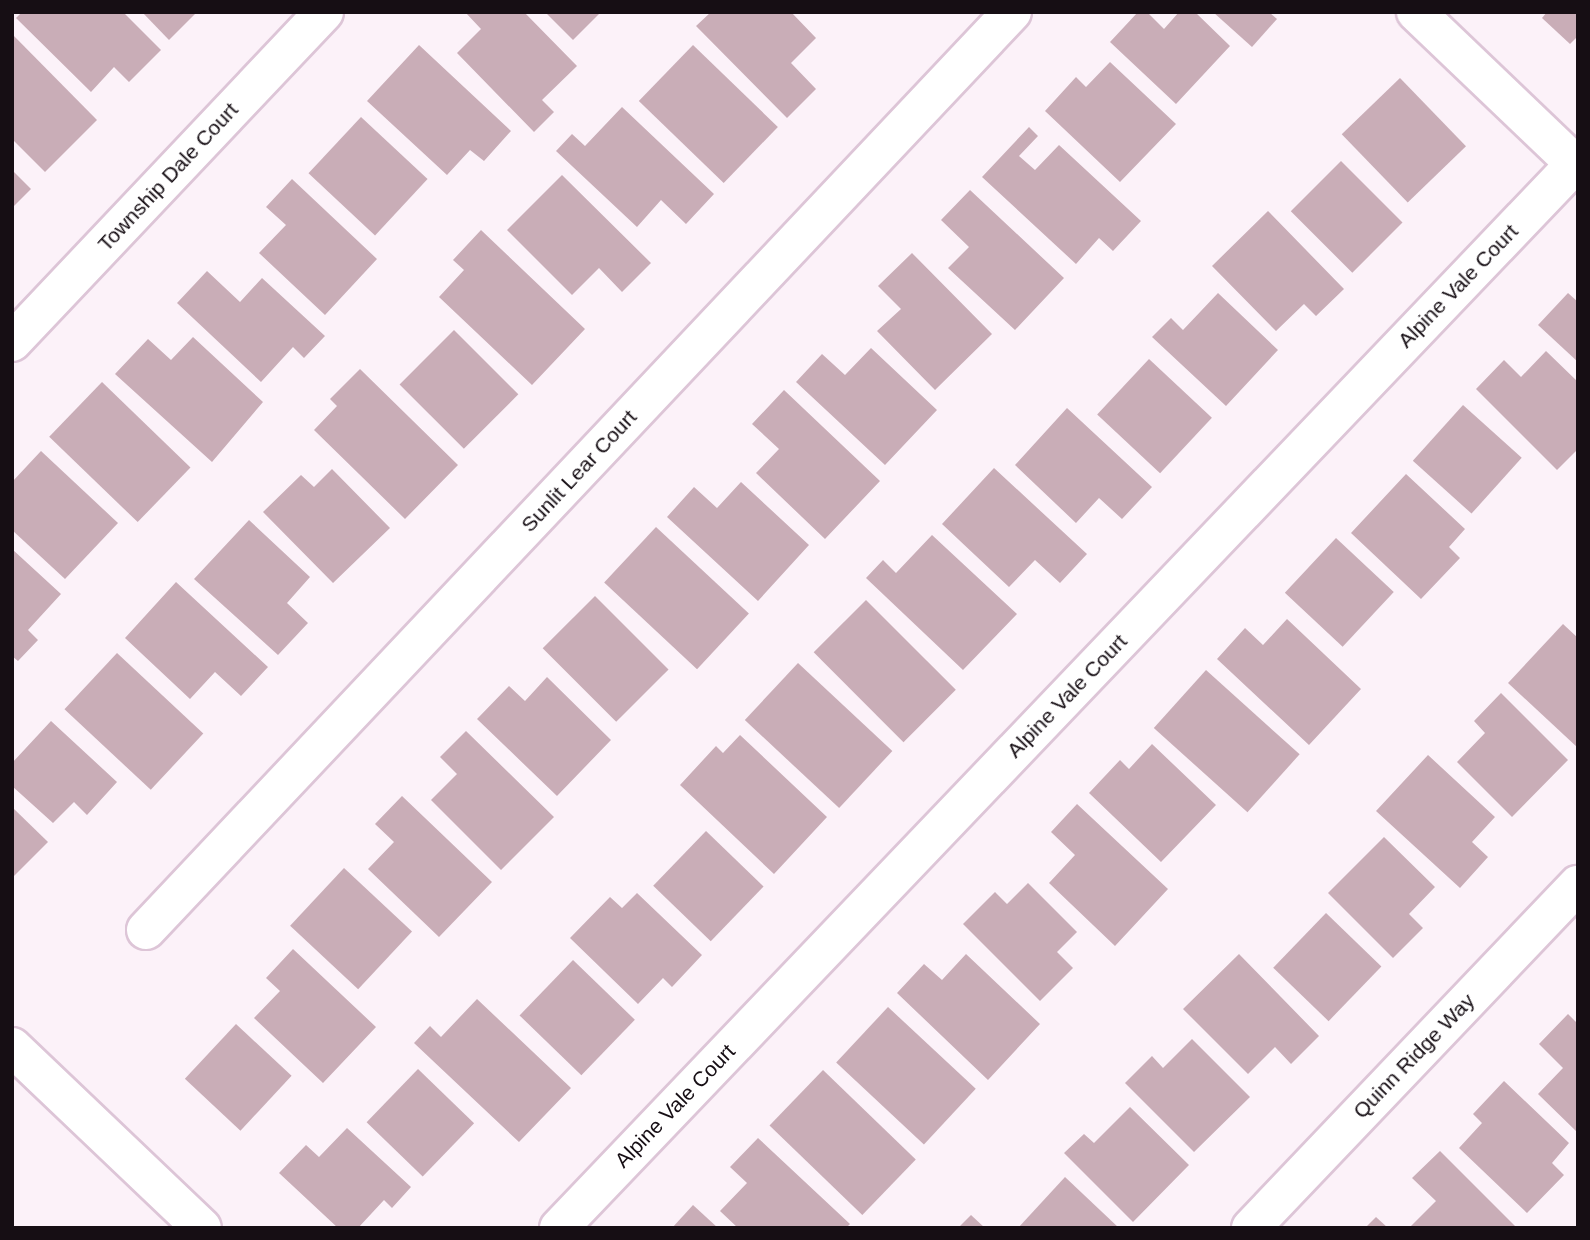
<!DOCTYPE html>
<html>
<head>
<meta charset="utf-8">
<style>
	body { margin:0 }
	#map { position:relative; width:1590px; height:1240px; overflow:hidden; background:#fcf2f9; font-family:Helvetica,sans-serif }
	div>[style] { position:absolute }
	.building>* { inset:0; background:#c9adb7; transform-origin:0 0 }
	.roads { filter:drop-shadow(2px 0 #ddc5d7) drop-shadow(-2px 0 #ddc5d7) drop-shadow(0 2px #ddc5d7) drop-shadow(0 -2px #ddc5d7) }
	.minor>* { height:38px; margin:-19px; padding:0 19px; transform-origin:19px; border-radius:19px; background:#fff }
	.tertiary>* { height:38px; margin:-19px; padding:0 19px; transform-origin:19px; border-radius:19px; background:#fff }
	span { translate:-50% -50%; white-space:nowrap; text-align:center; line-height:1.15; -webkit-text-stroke:7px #fff; paint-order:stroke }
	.street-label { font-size:21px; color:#160e14 }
	.frame { position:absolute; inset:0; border:14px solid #160e14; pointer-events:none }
</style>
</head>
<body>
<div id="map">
	<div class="building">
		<div style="clip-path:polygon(22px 12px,123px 12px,161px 50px,129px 82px,114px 67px,91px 92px,16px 18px)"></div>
		<div style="clip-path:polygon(142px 12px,197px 12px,169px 40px)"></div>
		<div style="clip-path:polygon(465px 12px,524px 12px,577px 66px,542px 100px,554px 112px,534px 132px,457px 53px,481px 29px)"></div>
		<div style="clip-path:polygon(545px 12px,601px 12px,573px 40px)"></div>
		<div style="clip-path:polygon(711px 12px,791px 12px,816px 38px,791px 63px,816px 89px,787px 118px,696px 26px)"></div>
		<div style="clip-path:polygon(1138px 12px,1147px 12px,1164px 29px,1179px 12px,1195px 12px,1230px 46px,1176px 104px,1110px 42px)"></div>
		<div style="clip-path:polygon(1213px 12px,1269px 12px,1277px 19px,1252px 47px)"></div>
		<div style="clip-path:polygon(1547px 12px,1578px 12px,1578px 36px,1570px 44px,1542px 18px)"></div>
		<div style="clip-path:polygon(12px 34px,97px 120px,45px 172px,12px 139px)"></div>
		<div style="clip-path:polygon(419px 45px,511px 131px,484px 161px,470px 150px,447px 175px,367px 101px)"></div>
		<div style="left:693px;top:45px;width:118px;height:78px;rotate:44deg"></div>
		<div style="clip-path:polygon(1110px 62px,1176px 124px,1120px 182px,1045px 111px,1076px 77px,1086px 87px)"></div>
		<div style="left:1400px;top:78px;width:95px;height:81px;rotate:46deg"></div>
		<div style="clip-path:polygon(622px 107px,714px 194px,686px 224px,661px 200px,637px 227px,556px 151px,572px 134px,585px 146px)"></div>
		<div style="left:361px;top:117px;width:91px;height:77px;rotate:43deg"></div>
		<div style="clip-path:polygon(1029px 127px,1038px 136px,1019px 156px,1035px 170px,1059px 145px,1141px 221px,1113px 251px,1099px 238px,1076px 264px,982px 177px)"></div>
		<div style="left:1341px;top:161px;width:87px;height:71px;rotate:45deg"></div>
		<div style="clip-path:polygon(12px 170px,31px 189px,12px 208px)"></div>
		<div style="clip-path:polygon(562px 175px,651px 263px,622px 292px,599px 268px,572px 295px,507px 230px)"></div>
		<div style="clip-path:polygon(292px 179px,377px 259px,325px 315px,259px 253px,286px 225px,266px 207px)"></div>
		<div style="clip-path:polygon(970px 190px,1064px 278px,1015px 330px,948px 268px,969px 247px,941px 220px)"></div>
		<div style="clip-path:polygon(1268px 211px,1344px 289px,1316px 316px,1304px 304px,1276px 331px,1212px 266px)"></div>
		<div style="clip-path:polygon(481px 230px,585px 329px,532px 385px,439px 297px,464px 270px,453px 260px)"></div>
		<div style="clip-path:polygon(912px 253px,992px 334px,935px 390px,877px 331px,901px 309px,878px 286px)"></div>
		<div style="clip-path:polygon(207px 271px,240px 302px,262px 278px,325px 336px,304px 358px,293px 347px,261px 382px,177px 303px)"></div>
		<div style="clip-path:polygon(1218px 293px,1278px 350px,1226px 406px,1152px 337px,1171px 318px,1183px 330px)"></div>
		<div style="clip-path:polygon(1568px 293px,1578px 302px,1578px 362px,1538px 325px)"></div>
		<div style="left:454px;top:330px;width:91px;height:77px;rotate:45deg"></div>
		<div style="clip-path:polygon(193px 337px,263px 402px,212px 462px,115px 374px,148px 339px,171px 360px)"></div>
		<div style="clip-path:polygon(871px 348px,937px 410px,885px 465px,796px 382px,822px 354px,845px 375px)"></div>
		<div style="clip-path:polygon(1546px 351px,1578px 382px,1578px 449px,1557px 470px,1476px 389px,1504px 360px,1521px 377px)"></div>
		<div style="left:1149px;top:359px;width:86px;height:76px;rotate:43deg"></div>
		<div style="clip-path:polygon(360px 369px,458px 465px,405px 519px,314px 430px,337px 406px,330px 399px)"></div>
		<div style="left:102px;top:382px;width:123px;height:76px;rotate:44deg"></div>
		<div style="clip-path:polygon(784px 390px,880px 481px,825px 539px,756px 473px,779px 449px,752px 424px)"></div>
		<div style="left:1463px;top:405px;width:79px;height:75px;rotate:42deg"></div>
		<div style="clip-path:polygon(1067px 408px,1152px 487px,1122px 519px,1099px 498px,1076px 523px,1015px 465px)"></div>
		<div style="clip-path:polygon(41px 451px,118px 523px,65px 579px,12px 530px,12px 482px)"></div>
		<div style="clip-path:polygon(994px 468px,1087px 554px,1060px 583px,1035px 560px,1009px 587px,942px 524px)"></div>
		<div style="clip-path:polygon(332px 469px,390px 528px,333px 583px,263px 512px,301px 475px,314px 487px)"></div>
		<div style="clip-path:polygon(1406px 474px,1465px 529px,1449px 547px,1460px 558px,1421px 599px,1351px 533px)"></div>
		<div style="clip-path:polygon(741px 482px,809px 545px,758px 601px,667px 517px,694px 487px,717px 508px)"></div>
		<div style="clip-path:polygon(249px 520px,310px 577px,287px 603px,308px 623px,278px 655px,194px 579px)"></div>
		<div style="left:656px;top:527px;width:127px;height:76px;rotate:43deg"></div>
		<div style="clip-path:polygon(932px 535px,1017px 614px,963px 670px,866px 578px,883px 560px,896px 573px)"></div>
		<div style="left:1336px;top:538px;width:79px;height:75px;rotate:43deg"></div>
		<div style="clip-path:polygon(12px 549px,61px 594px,28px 630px,38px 640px,18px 661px,12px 656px)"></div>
		<div style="clip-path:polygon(176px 582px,268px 667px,241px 696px,215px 672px,190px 699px,125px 638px)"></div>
		<div style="left:595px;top:596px;width:104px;height:74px;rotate:45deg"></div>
		<div style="left:866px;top:600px;width:127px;height:74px;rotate:45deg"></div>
		<div style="clip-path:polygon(1287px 619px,1361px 689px,1309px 745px,1217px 659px,1245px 628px,1263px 645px)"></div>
		<div style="clip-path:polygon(1563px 624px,1578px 638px,1578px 748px,1508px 683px)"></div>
		<div style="left:117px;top:653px;width:118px;height:77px;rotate:43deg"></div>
		<div style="left:798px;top:663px;width:129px;height:78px;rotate:43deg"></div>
		<div style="left:1206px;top:670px;width:126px;height:78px;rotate:42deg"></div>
		<div style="clip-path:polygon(547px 677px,611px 740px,557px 796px,477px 719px,509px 686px,525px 701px)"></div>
		<div style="clip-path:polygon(1501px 693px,1568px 760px,1512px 817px,1457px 762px,1485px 733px,1474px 721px)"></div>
		<div style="clip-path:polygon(51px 721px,117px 782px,87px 815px,74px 802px,53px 823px,12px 786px,12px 763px)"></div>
		<div style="clip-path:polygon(466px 731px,554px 817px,501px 870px,431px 800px,457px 774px,440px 757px)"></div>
		<div style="clip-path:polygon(740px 735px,827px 817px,774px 874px,680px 785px,716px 746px,723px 753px)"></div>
		<div style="clip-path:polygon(1152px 744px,1216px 805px,1161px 862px,1089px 793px,1120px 760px,1129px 769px)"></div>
		<div style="clip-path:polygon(1428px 755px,1495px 817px,1472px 842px,1488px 857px,1460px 888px,1376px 811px)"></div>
		<div style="clip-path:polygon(402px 796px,492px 882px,439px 937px,368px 869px,394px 842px,375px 824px)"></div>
		<div style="clip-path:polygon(1077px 804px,1168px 889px,1115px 946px,1049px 883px,1075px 855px,1051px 832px)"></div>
		<div style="clip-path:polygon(12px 807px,48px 842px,12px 878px)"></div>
		<div style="left:706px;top:831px;width:80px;height:76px;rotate:44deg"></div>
		<div style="clip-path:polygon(1384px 837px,1435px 887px,1409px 914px,1423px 928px,1393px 958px,1328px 893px)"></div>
		<div style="left:344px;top:868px;width:93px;height:79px;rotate:43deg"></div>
		<div style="clip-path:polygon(1028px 883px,1077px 932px,1057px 952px,1073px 968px,1040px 1001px,963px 924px,995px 892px,1007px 904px)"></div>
		<div style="clip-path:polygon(637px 893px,702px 955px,672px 987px,663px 978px,638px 1004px,570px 938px,610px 897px,622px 908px)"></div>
		<div style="left:1326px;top:913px;width:77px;height:76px;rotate:44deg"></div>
		<div style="clip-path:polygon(293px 949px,376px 1027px,323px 1083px,254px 1018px,280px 991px,266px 978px)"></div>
		<div style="clip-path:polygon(966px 954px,1040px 1024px,988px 1080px,897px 993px,924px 964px,942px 980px)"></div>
		<div style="clip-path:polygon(1239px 954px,1319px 1036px,1291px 1064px,1275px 1047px,1248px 1074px,1183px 1009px)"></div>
		<div style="left:573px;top:960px;width:86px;height:77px;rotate:44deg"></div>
		<div style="clip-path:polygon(477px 999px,571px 1088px,519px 1142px,414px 1043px,430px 1026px,441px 1037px)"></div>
		<div style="left:888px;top:1007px;width:120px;height:76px;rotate:43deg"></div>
		<div style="clip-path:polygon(1568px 1014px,1578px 1024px,1578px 1133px,1538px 1094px,1563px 1068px,1539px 1044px)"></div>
		<div style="left:236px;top:1024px;width:76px;height:75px;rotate:43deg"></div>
		<div style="clip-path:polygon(1192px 1039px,1250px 1097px,1194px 1152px,1125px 1083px,1152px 1056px,1163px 1068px)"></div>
		<div style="left:418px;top:1069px;width:78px;height:74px;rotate:44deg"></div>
		<div style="left:823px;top:1070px;width:129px;height:77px;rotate:44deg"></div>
		<div style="clip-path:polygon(1504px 1081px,1569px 1143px,1552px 1163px,1564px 1175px,1527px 1213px,1459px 1148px,1482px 1123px,1473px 1114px)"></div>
		<div style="clip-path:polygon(1130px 1107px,1189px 1165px,1133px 1222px,1064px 1153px,1084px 1134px,1094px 1143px)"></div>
		<div style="clip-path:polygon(347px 1128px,411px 1187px,392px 1208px,384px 1200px,358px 1228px,338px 1228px,279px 1173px,306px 1145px,319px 1157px)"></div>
		<div style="clip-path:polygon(758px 1138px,850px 1224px,846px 1228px,738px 1228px,720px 1211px,747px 1183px,730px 1167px)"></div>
		<div style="clip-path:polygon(1440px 1151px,1517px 1228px,1409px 1228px,1436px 1201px,1412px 1178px)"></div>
		<div style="clip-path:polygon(1065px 1177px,1119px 1228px,1018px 1228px)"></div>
		<div style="clip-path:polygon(693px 1205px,718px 1228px,672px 1228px)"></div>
		<div style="clip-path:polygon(971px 1215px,985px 1228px,958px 1228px)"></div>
		<div style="clip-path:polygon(1376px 1217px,1388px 1228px,1365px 1228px)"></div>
	</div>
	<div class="roads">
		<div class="minor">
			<div style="left:1416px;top:12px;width:224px;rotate:43.7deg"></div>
			<div style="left:12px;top:342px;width:454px;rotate:-46.6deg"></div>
			<div style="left:146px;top:930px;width:1262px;rotate:-46.67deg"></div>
			<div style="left:559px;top:1228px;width:1471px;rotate:-46.32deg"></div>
			<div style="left:1251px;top:1228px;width:474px;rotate:-46.4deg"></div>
		</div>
		<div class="tertiary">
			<div style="left:12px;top:1047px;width:262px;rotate:43.6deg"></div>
		</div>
	</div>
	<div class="street-label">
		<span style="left:168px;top:177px;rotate:-47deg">Township Dale Court</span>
		<span style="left:1458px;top:286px;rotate:-46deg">Alpine Vale Court</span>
		<span style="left:579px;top:471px;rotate:-47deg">Sunlit Lear Court</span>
		<span style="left:1067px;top:696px;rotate:-46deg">Alpine Vale Court</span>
		<span style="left:1414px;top:1056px;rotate:-46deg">Quinn Ridge Way</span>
		<span style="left:675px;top:1106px;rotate:-46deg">Alpine Vale Court</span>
	</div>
	<div class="frame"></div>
</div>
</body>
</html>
